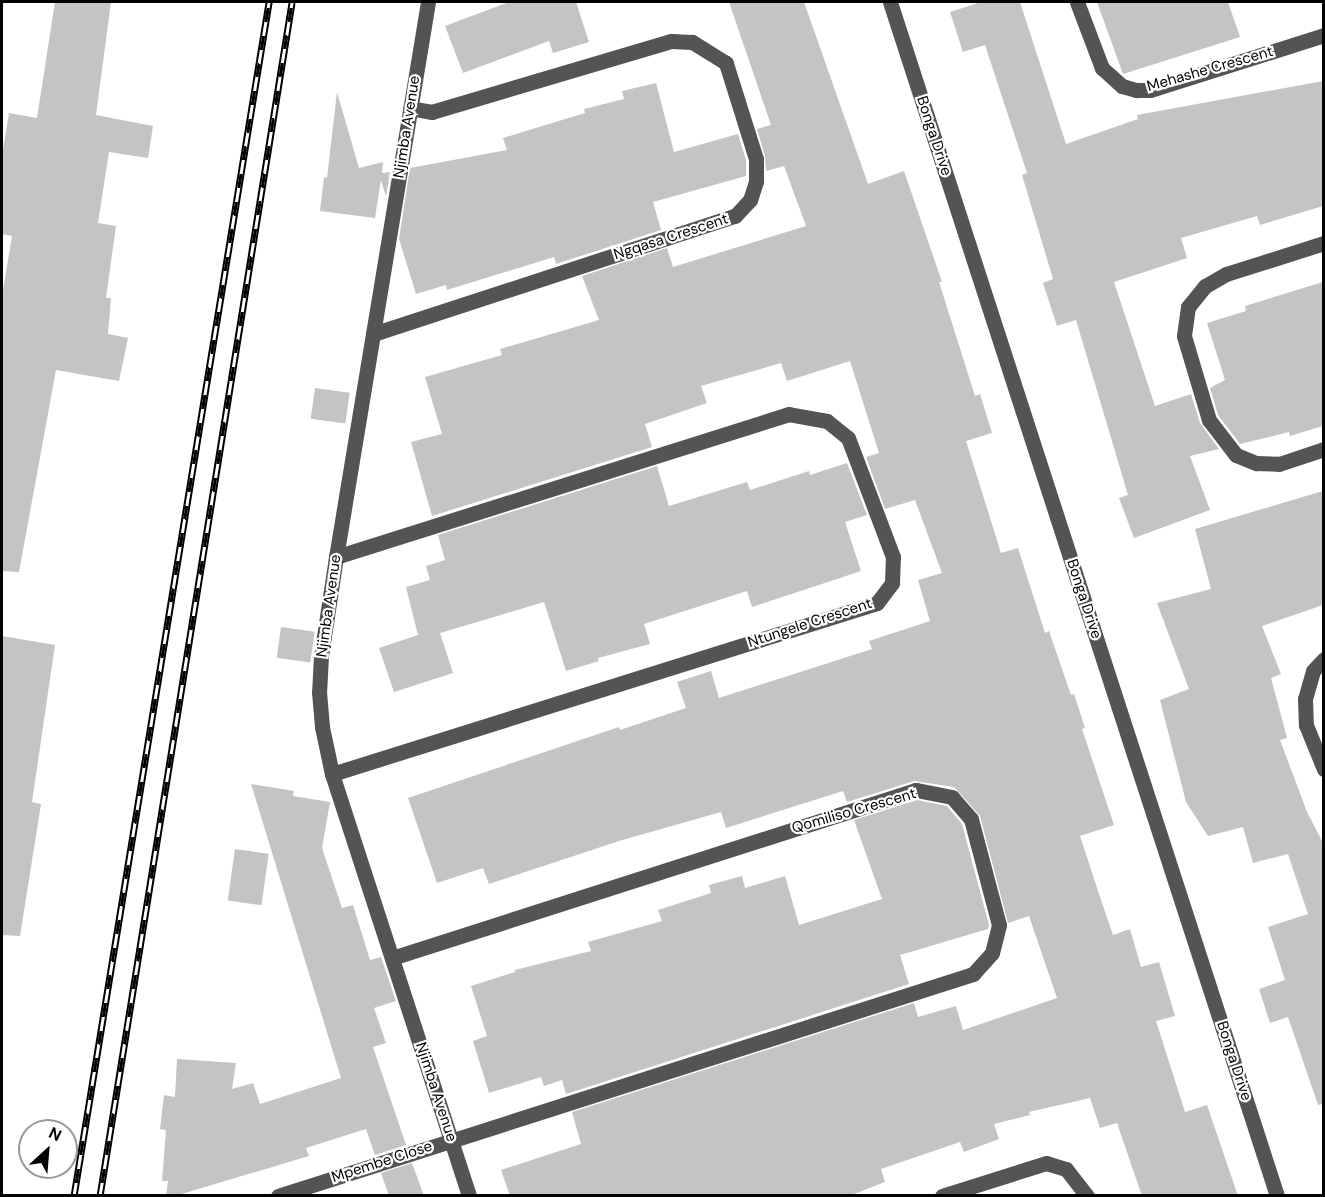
<!DOCTYPE html>
<html>
<head>
<meta charset="utf-8">
<style>
	body { margin:0 }
	#map { position:relative; width:1325px; height:1197px; overflow:hidden; background:#fff; font-family:"DM Sans",sans-serif }
	div>[style] { position:absolute }
	.building>* { inset:0; background:#c4c4c4; transform-origin:0 0 }
	.minor>* { height:15px; margin:-7.5px; padding:0 7.5px; transform-origin:7.5px; border-radius:7.5px; background:#545454 }
	.rail>* { height:7px; margin-top:-3.5px; transform-origin:0; background:repeating-linear-gradient(90deg,#fff 0 14px,#000 0 28px); box-sizing:border-box; border-block:2px solid #000 }
	span { translate:-50% -50%; white-space:nowrap; text-align:center; line-height:1.15; -webkit-text-stroke:4.5px #fff; paint-order:stroke }
	.street-label { font-size:15px; color:#000 }
	.frame { position:absolute; inset:0; border:3px solid #000; pointer-events:none }
	.north { position:absolute; left:18px; top:1119px; width:60px; height:60px; box-sizing:border-box; background:#fff; border:2px solid #999; border-radius:50%; rotate:26deg; font-size:16px; font-weight:700; line-height:24px; text-align:center; color:#000 }
	.north::after { content:''; display:block; margin:auto; width:21px; height:27px; background:#000; clip-path:polygon(50% 0,100% 100%,50% 72%,0 100%) }
</style>
</head>
<body>
<div id="map">
	<div class="building">
		<div style="clip-path:polygon(55px 2px,111px 2px,96px 115px,153px 126px,148px 158px,109px 152px,98px 223px,116px 226px,106px 298px,111px 298px,108px 334px,128px 338px,119px 381px,56px 370px,19px 572px,2px 571px,2px 296px,12px 236px,2px 234px,2px 155px,9px 113px,37px 118px)"></div>
		<div style="clip-path:polygon(509px 2px,576px 2px,589px 42px,553px 53px,549px 41px,463px 73px,445px 26px)"></div>
		<div style="clip-path:polygon(729px 2px,804px 2px,868px 184px,904px 171px,942px 282px,939px 282px,975px 396px,980px 394px,992px 433px,966px 441px,1001px 553px,1018px 548px,1045px 633px,1049px 631px,1071px 695px,1074px 694px,1085px 728px,1082px 729px,1114px 825px,1080px 836px,1100px 897px,1113px 935px,1130px 929px,1141px 967px,1159px 962px,1175px 1016px,1156px 1021px,1185px 1112px,1207px 1105px,1238px 1196px,1142px 1196px,1117px 1123px,1100px 1128px,1090px 1098px,1029px 1112px,1030px 1115px,994px 1124px,999px 1139px,964px 1152px,960px 1142px,881px 1169px,885px 1182px,849px 1196px,510px 1196px,501px 1170px,581px 1144px,572px 1112px,914px 1003px,918px 1017px,956px 1006px,963px 1030px,1057px 998px,1029px 916px,1008px 923px,980px 816px,954px 787px,914px 781px,847px 802px,843px 791px,726px 828px,721px 812px,619px 841px,489px 884px,483px 868px,437px 883px,408px 798px,619px 727px,620px 730px,686px 708px,677px 682px,711px 671px,719px 698px,872px 649px,869px 641px,930px 621px,918px 580px,942px 573px,915px 500px,885px 509px,866px 457px,879px 453px,850px 361px,787px 381px,781px 363px,701px 386px,707px 403px,645px 424px,652px 447px,432px 516px,411px 442px,442px 434px,425px 377px,502px 355px,500px 349px,599px 320px,582px 276px,667px 248px,673px 267px,806px 226px,784px 166px,766px 171px,765px 156px,757px 129px,771px 125px)"></div>
		<div style="clip-path:polygon(981px 2px,1020px 2px,1066px 144px,1138px 119px,1137px 115px,1323px 81px,1323px 206px,1260px 225px,1257px 216px,1181px 238px,1187px 258px,1114px 282px,1155px 406px,1191px 394px,1200px 423px,1219px 449px,1190px 456px,1210px 510px,1134px 538px,1119px 498px,1128px 495px,1076px 320px,1057px 326px,1043px 283px,1053px 279px,1022px 175px,1027px 173px,985px 45px,963px 52px,950px 12px)"></div>
		<div style="clip-path:polygon(1097px 2px,1228px 2px,1240px 37px,1123px 74px)"></div>
		<div style="clip-path:polygon(656px 83px,674px 152px,738px 134px,746px 160px,746px 176px,653px 202px,661px 230px,556px 264px,554px 257px,447px 290px,446px 285px,416px 294px,399px 239px,410px 168px,507px 150px,503px 138px,585px 113px,584px 109px,624px 99px,622px 91px)"></div>
		<div style="clip-path:polygon(337px 92px,359px 168px,383px 162px,382px 173px,390px 172px,386px 197px,381px 180px,375px 218px,320px 211px,324px 177px,327px 178px)"></div>
		<div style="clip-path:polygon(1323px 282px,1323px 426px,1290px 436px,1289px 432px,1240px 444px,1218px 415px,1210px 388px,1225px 380px,1207px 323px,1246px 311px,1245px 306px)"></div>
		<div style="left:315px;top:388px;width:35px;height:31px;rotate:8deg"></div>
		<div style="clip-path:polygon(847px 463px,867px 515px,845px 522px,861px 571px,752px 607px,747px 591px,644px 624px,650px 644px,598px 658px,599px 661px,566px 671px,544px 602px,440px 633px,453px 673px,394px 692px,379px 648px,418px 635px,406px 587px,430px 580px,426px 566px,445px 560px,438px 535px,657px 466px,669px 506px,747px 482px,750px 490px,809px 471px,810px 475px)"></div>
		<div style="clip-path:polygon(1323px 491px,1323px 605px,1262px 626px,1281px 674px,1271px 678px,1287px 738px,1280px 740px,1307px 812px,1323px 843px,1323px 1104px,1318px 1105px,1288px 1017px,1270px 1023px,1259px 989px,1285px 980px,1268px 927px,1308px 914px,1288px 854px,1253px 863px,1243px 827px,1208px 836px,1186px 802px,1160px 700px,1189px 689px,1157px 603px,1211px 589px,1195px 529px)"></div>
		<div style="left:281px;top:627px;width:34px;height:31px;rotate:8deg"></div>
		<div style="clip-path:polygon(2px 636px,55px 645px,32px 802px,41px 804px,20px 936px,2px 935px)"></div>
		<div style="clip-path:polygon(251px 784px,294px 791px,293px 796px,330px 802px,322px 848px,342px 908px,353px 905px,370px 960px,381px 957px,396px 1001px,374px 1008px,386px 1043px,373px 1047px,406px 1145px,375px 1155px,366px 1129px,306px 1148px,309px 1156px,175px 1196px,166px 1196px,168px 1181px,162px 1181px,166px 1130px,160px 1129px,164px 1095px,175px 1097px,177px 1059px,236px 1063px,232px 1089px,253px 1083px,260px 1104px,341px 1078px)"></div>
		<div style="clip-path:polygon(917px 800px,947px 806px,962px 824px,989px 925px,988px 929px,900px 955px,909px 984px,566px 1094px,562px 1080px,544px 1086px,541px 1077px,489px 1093px,473px 1041px,487px 1036px,471px 986px,515px 972px,515px 970px,591px 951px,588px 942px,662px 921px,658px 910px,711px 893px,709px 885px,742px 876px,745px 888px,785px 876px,799px 925px,882px 899px,854px 820px)"></div>
		<div style="left:235px;top:849px;width:34px;height:52px;rotate:8deg"></div>
		<div style="clip-path:polygon(412px 1163px,424px 1196px,389px 1196px,381px 1173px)"></div>
	</div>
	<div class="minor">
		<div style="left:428px;top:2px;width:563px;rotate:99.41deg"></div>
		<div style="left:336px;top:557px;width:100px;rotate:98.6deg"></div>
		<div style="left:321px;top:656px;width:36px;rotate:93deg"></div>
		<div style="left:319px;top:692px;width:35px;rotate:85deg"></div>
		<div style="left:322px;top:727px;width:48px;rotate:78deg"></div>
		<div style="left:332px;top:774px;width:444px;rotate:72deg"></div>
		<div style="left:890px;top:2px;width:1255px;rotate:72.04deg"></div>
		<div style="left:1077px;top:2px;width:71px;rotate:69.3deg"></div>
		<div style="left:1102px;top:68px;width:27px;rotate:42deg"></div>
		<div style="left:1122px;top:86px;width:15px;rotate:16deg"></div>
		<div style="left:1136px;top:90px;width:14px"></div>
		<div style="left:1150px;top:90px;width:182px;rotate:-17.5deg"></div>
		<div style="left:1324px;top:243px;width:103px;rotate:162.4deg"></div>
		<div style="left:1226px;top:274px;width:24px;rotate:150deg"></div>
		<div style="left:1205px;top:286px;width:27px;rotate:129deg"></div>
		<div style="left:1188px;top:307px;width:29px;rotate:98deg"></div>
		<div style="left:1184px;top:336px;width:88px;rotate:73.4deg"></div>
		<div style="left:1209px;top:420px;width:44px;rotate:52.4deg"></div>
		<div style="left:1236px;top:455px;width:22px;rotate:22deg"></div>
		<div style="left:1256px;top:463px;width:23px;rotate:2deg"></div>
		<div style="left:1279px;top:464px;width:47px;rotate:-18.4deg"></div>
		<div style="left:373px;top:334px;width:381px;rotate:-18.1deg"></div>
		<div style="left:735px;top:216px;width:22px;rotate:-47deg"></div>
		<div style="left:750px;top:200px;width:20px;rotate:-72deg"></div>
		<div style="left:756px;top:181px;width:22px;rotate:-90deg"></div>
		<div style="left:756px;top:159px;width:101px;rotate:-107.4deg"></div>
		<div style="left:726px;top:63px;width:40px;rotate:-148deg"></div>
		<div style="left:692px;top:42px;width:21px;rotate:-177deg"></div>
		<div style="left:671px;top:41px;width:249px;rotate:163.5deg"></div>
		<div style="left:432px;top:112px;width:22px;rotate:-170deg"></div>
		<div style="left:1324px;top:659px;width:16px;rotate:133deg"></div>
		<div style="left:1313px;top:671px;width:29px;rotate:106deg"></div>
		<div style="left:1305px;top:699px;width:26px;rotate:88deg"></div>
		<div style="left:1306px;top:725px;width:48px;rotate:67.8deg"></div>
		<div style="left:332px;top:774px;width:571px;rotate:-17.42deg"></div>
		<div style="left:877px;top:603px;width:25px;rotate:-53deg"></div>
		<div style="left:892px;top:583px;width:26px;rotate:-88deg"></div>
		<div style="left:893px;top:557px;width:127px;rotate:-110.7deg"></div>
		<div style="left:848px;top:438px;width:27px;rotate:-141deg"></div>
		<div style="left:827px;top:421px;width:39px;rotate:-170deg"></div>
		<div style="left:789px;top:414px;width:475px;rotate:162.5deg"></div>
		<div style="left:278px;top:1196px;width:730px;rotate:-17.71deg"></div>
		<div style="left:973px;top:974px;width:28px;rotate:-48deg"></div>
		<div style="left:992px;top:953px;width:29px;rotate:-76deg"></div>
		<div style="left:999px;top:925px;width:110px;rotate:-104.8deg"></div>
		<div style="left:971px;top:819px;width:29px;rotate:-131deg"></div>
		<div style="left:952px;top:797px;width:37px;rotate:-169deg"></div>
		<div style="left:916px;top:790px;width:550px;rotate:162.22deg"></div>
		<div style="left:942px;top:1196px;width:109px;rotate:-17.6deg"></div>
		<div style="left:1046px;top:1163px;width:21px;rotate:17deg"></div>
		<div style="left:1066px;top:1169px;width:34px;rotate:52deg"></div>
	</div>
	<div class="rail">
		<div style="left:74px;top:1196px;width:1210px;rotate:-80.72deg"></div>
		<div style="left:100px;top:1196px;width:1209px;rotate:-80.86deg"></div>
	</div>
	<div class="street-label">
		<span style="left:1210px;top:69px;rotate:-16deg">Mehashe Crescent</span>
		<span style="left:407px;top:127px;rotate:-81deg">Njimba Avenue</span>
		<span style="left:934px;top:136px;rotate:72deg">Bonga Drive</span>
		<span style="left:671px;top:237px;rotate:-18deg">Ngqasa Crescent</span>
		<span style="left:1084px;top:599px;rotate:72deg">Bonga Drive</span>
		<span style="left:329px;top:606px;rotate:-82deg">Njimba Avenue</span>
		<span style="left:810px;top:623px;rotate:-18deg">Ntungele Crescent</span>
		<span style="left:854px;top:811px;rotate:-16deg">Qomiliso Crescent</span>
		<span style="left:1234px;top:1061px;rotate:72deg">Bonga Drive</span>
		<span style="left:436px;top:1092px;rotate:72deg">Njimba Avenue</span>
		<span style="left:382px;top:1162px;rotate:-18deg">Mpembe Close</span>
	</div>
	<div class="frame"></div>
	<div class="north">N</div>
</div>
</body>
</html>
